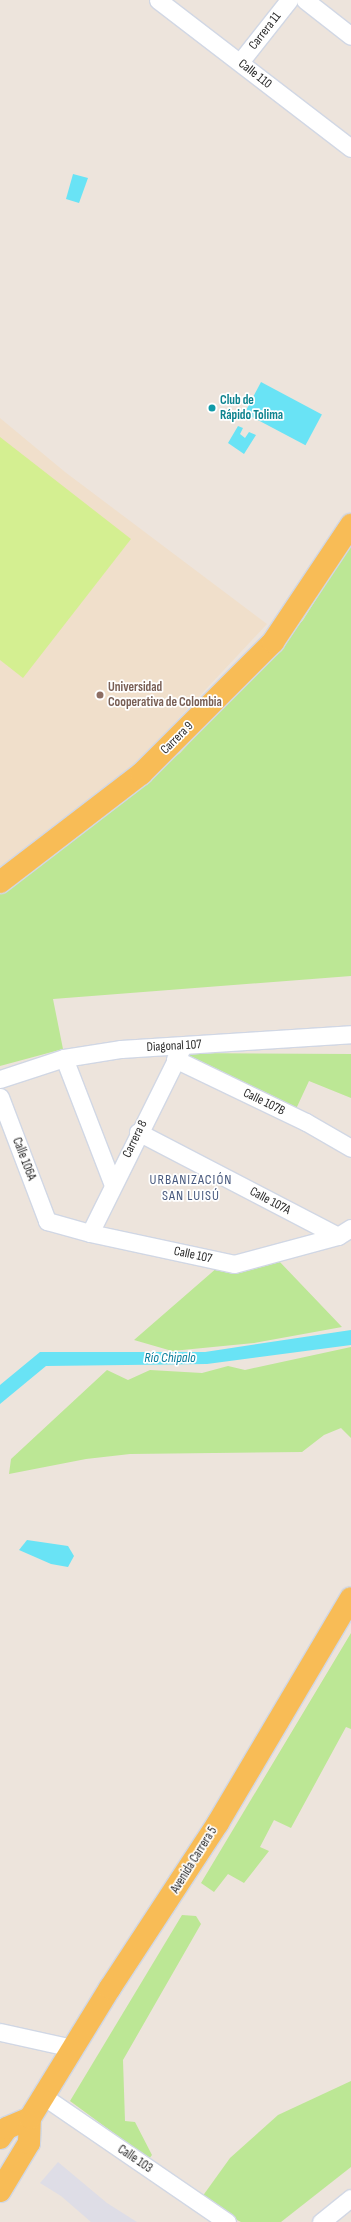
<!DOCTYPE html>
<html>
<head>
<meta charset="utf-8">
<style>
	body { margin:0 }
	#map { position:relative; width:351px; height:2222px; overflow:hidden; background:#ede4dc; font-family:"Sofia Sans Condensed",sans-serif }
	div>[style] { position:absolute }
	.industrial>* { inset:0; background:#dedde6 }
	.education>* { inset:0; background:#f0dfcb }
	.green>* { inset:0; background:#bce795 }
	.pitch>* { inset:0; background:#d4ef91 }
	.water>* { inset:0; background:#69e3f5; transform-origin:0 0 }
	.roads { filter:drop-shadow(1px 0 #d1d7e4) drop-shadow(-1px 0 #d1d7e4) drop-shadow(0 1px #d1d7e4) drop-shadow(0 -1px #d1d7e4) }
	.street>* { height:17px; margin:-8.5px; padding:0 8.5px; transform-origin:8.5px; border-radius:8.5px; background:#fff }
	.primary>* { height:22px; margin:-11px; padding:0 11px; transform-origin:11px; border-radius:11px; background:#f8bc56 }
	.dots>* { width:11px; height:11px; translate:-50% -50%; box-sizing:border-box; border:2px solid #fff; border-radius:50% }
	span { translate:-50% -50%; white-space:nowrap; text-align:center; line-height:1.15; -webkit-text-stroke:3.5px #fff; paint-order:stroke }
	.street-label { font-size:13px; color:#2b2b2b }
	.culture-label { font-size:13px; color:#0d838f; font-weight:700 }
	.left { translate:0 -50%; text-align:left }
	.education-label { font-size:13px; color:#785e54; font-weight:700 }
	.neighbourhood-label { font-size:14px; color:#48597e; letter-spacing:1px }
	.water-label { font-size:14px; color:#077d9c; font-style:italic }
</style>
</head>
<body>
<div id="map">
	<div class="industrial">
		<div style="clip-path:polygon(58px 2162px,107px 2203px,137px 2222px,91px 2222px,61px 2196px,40px 2183px)"></div>
	</div>
	<div class="education">
		<div style="clip-path:polygon(0 418px,65px 472px,267px 624px,134px 766px,0 871px)"></div>
	</div>
	<div class="green">
		<div style="clip-path:polygon(351px 544px,351px 976px,53px 999px,63px 1049px,0 1066px,0 891px,180px 753px,303px 620px)"></div>
		<div style="clip-path:polygon(176px 1053px,351px 1054px,351px 1098px,309px 1081px,296px 1109px)"></div>
		<div style="clip-path:polygon(278px 1260px,342px 1327px,254px 1343px,172px 1351px,134px 1340px,218px 1267px,254px 1269px)"></div>
		<div style="clip-path:polygon(351px 1347px,351px 1438px,341px 1428px,324px 1435px,302px 1452px,130px 1454px,86px 1459px,9px 1474px,11px 1459px,107px 1370px,128px 1380px,150px 1370px,202px 1373px,228px 1366px,245px 1370px)"></div>
		<div style="clip-path:polygon(351px 1633px,351px 1729px,346px 1727px,291px 1828px,274px 1820px,260px 1847px,269px 1851px,244px 1883px,228px 1874px,214px 1892px,201px 1883px)"></div>
		<div style="clip-path:polygon(182px 1915px,196px 1916px,201px 1924px,123px 2060px,125px 2121px,135px 2122px,152px 2155px,149px 2159px,70px 2101px)"></div>
		<div style="clip-path:polygon(351px 2081px,351px 2167px,281px 2222px,241px 2222px,223px 2213px,202px 2197px,230px 2158px,278px 2115px)"></div>
	</div>
	<div class="pitch">
		<div style="clip-path:polygon(0 437px,131px 539px,23px 678px,0 660px)"></div>
	</div>
	<div class="water">
		<div style="clip-path:polygon(73px 174px,88px 178px,79px 203px,66px 199px)"></div>
		<div style="left:261px;top:382px;width:69px;height:35px;rotate:28deg"></div>
		<div style="clip-path:polygon(238px 426px,243px 428px,240px 434px,245px 438px,249px 432px,256px 435px,244px 454px,228px 443px)"></div>
		<div style="clip-path:polygon(351px 1330px,351px 1345px,207px 1364px,46px 1366px,0 1404px,0 1385px,40px 1352px,205px 1352px)"></div>
		<div style="clip-path:polygon(27px 1540px,68px 1546px,74px 1556px,68px 1567px,51px 1564px,19px 1550px)"></div>
	</div>
	<div class="roads">
		<div class="street">
			<div style="left:158px;top:0;width:243px;rotate:37.5deg"></div>
			<div style="left:305px;top:0;width:58px;rotate:38deg"></div>
			<div style="left:240px;top:62px;width:79px;rotate:-51.7deg"></div>
			<div style="left:64px;top:1058px;width:136px;rotate:68.9deg"></div>
			<div style="left:175px;top:1059px;width:145px;rotate:25.7deg"></div>
			<div style="left:306px;top:1122px;width:52px;rotate:30deg"></div>
			<div style="left:0;top:1079px;width:67px;rotate:-18.2deg"></div>
			<div style="left:64px;top:1058px;width:58px;rotate:-9deg"></div>
			<div style="left:121px;top:1049px;width:230px;rotate:-3.7deg"></div>
			<div style="left:0;top:1097px;width:133px;rotate:69.2deg"></div>
			<div style="left:47px;top:1221px;width:45px;rotate:15.6deg"></div>
			<div style="left:90px;top:1233px;width:147px;rotate:12.1deg"></div>
			<div style="left:234px;top:1264px;width:108px;rotate:-15.1deg"></div>
			<div style="left:338px;top:1236px;width:15px;rotate:-32deg"></div>
			<div style="left:138px;top:1132px;width:225px;rotate:27.5deg"></div>
			<div style="left:90px;top:1233px;width:209px;rotate:-63.6deg"></div>
			<div style="left:0;top:2032px;width:75px;rotate:12.4deg"></div>
			<div style="left:43px;top:2096px;width:223px;rotate:34.4deg"></div>
			<div style="left:321px;top:2222px;width:38px;rotate:-39deg"></div>
		</div>
		<div class="primary">
			<div style="left:0;top:882px;width:178px;rotate:-37.5deg"></div>
			<div style="left:141px;top:774px;width:187px;rotate:-45deg"></div>
			<div style="left:273px;top:642px;width:141px;rotate:-56.3deg"></div>
			<div style="left:0;top:2138px;width:12px;rotate:-55deg"></div>
			<div style="left:7px;top:2128px;width:25px;rotate:-23deg"></div>
			<div style="left:0;top:2191px;width:56px;rotate:-58.9deg"></div>
			<div style="left:29px;top:2143px;width:25px;rotate:-88deg"></div>
			<div style="left:30px;top:2118px;width:153px;rotate:-58.4deg"></div>
			<div style="left:110px;top:1988px;width:197px;rotate:-56.8deg"></div>
			<div style="left:218px;top:1823px;width:261px;rotate:-59.4deg"></div>
		</div>
	</div>
	<div class="dots">
		<div style="left:212px;top:408px;background:#0f9aa8"></div>
		<div style="left:100px;top:695px;background:#8d6e63"></div>
	</div>
	<div class="street-label">
		<span style="left:265px;top:31px;rotate:-52deg">Carrera 11</span>
		<span style="left:255px;top:74px;rotate:38deg">Calle 110</span>
		<span style="left:177px;top:738px;rotate:-45deg">Carrera 9</span>
		<span style="left:174px;top:1046px;rotate:-3deg">Diagonal 107</span>
		<span style="left:264px;top:1102px;rotate:26deg">Calle 107B</span>
		<span style="left:135px;top:1139px;rotate:-64deg">Carrera 8</span>
		<span style="left:24px;top:1159px;rotate:69deg">Calle 106A</span>
		<span style="left:270px;top:1201px;rotate:28deg">Calle 107A</span>
		<span style="left:193px;top:1255px;rotate:12deg">Calle 107</span>
		<span style="left:194px;top:1860px;rotate:-58deg">Avenida Carrera 5</span>
		<span style="left:135px;top:2159px;rotate:34deg">Calle 103</span>
	</div>
	<div class="culture-label">
		<span class="left" style="left:220px;top:408px">Club de<br>Rápido Tolima</span>
	</div>
	<div class="education-label">
		<span class="left" style="left:108px;top:695px">Universidad<br>Cooperativa de Colombia</span>
	</div>
	<div class="neighbourhood-label">
		<span style="left:191px;top:1188px">URBANIZACIÓN<br>SAN LUISÚ</span>
	</div>
	<div class="water-label">
		<span style="left:170px;top:1358px">Río Chipalo</span>
	</div>
</div>
</body>
</html>
